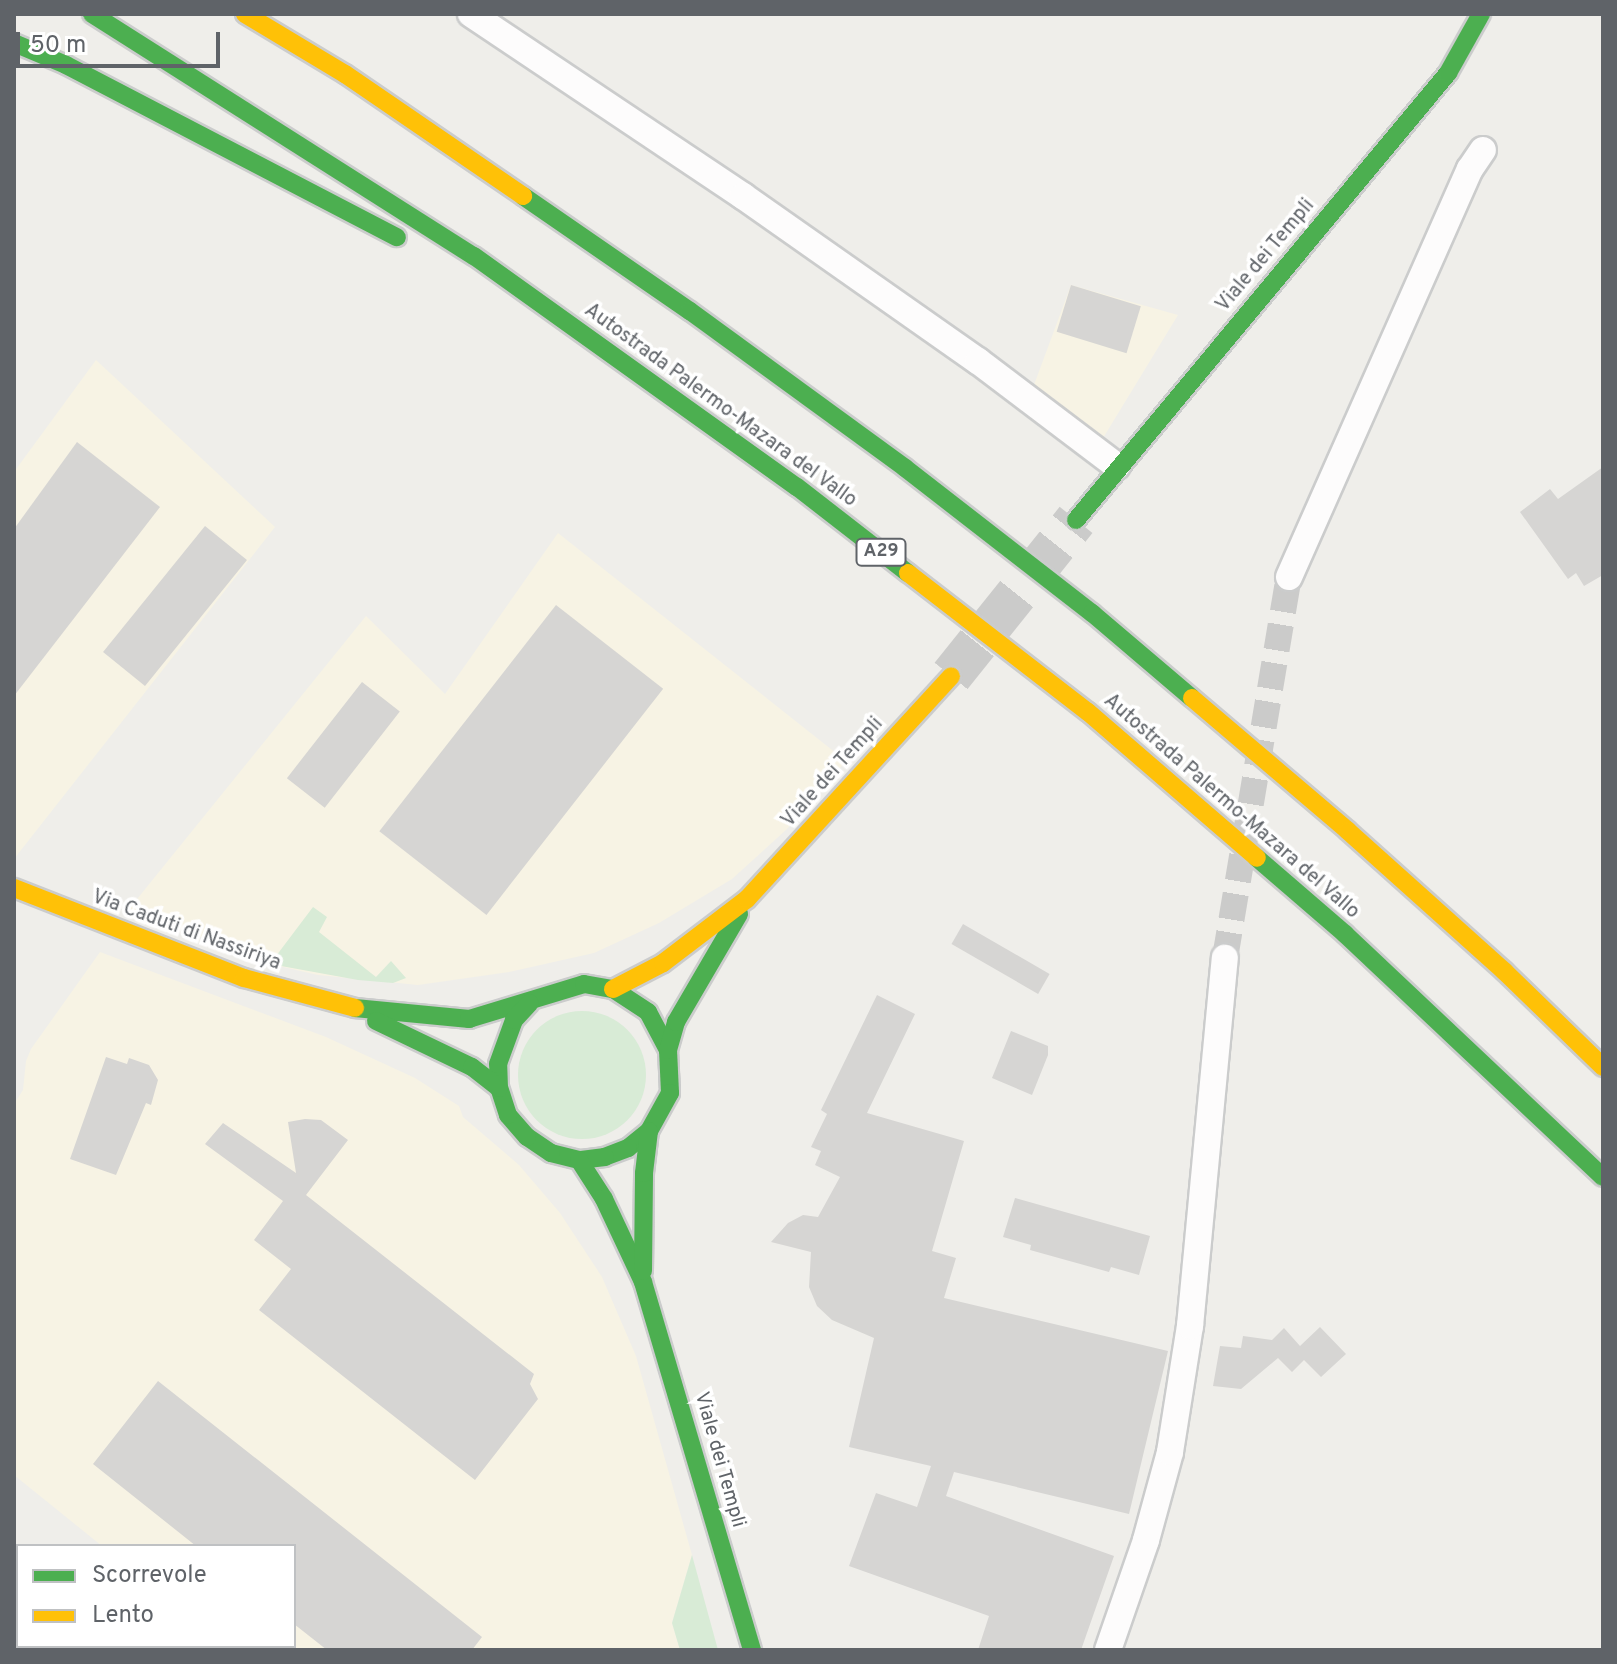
<!DOCTYPE html>
<html>
<head>
<meta charset="utf-8">
<style>
	body { margin:0 }
	#map { position:relative; width:1617px; height:1664px; overflow:hidden; background:#efeeea; font-family:Overpass,sans-serif }
	div>[style] { position:absolute }
	.commercial>* { inset:0; background:#f7f3e4 }
	.green>* { inset:0; background:#d8ebd6 }
	.round { border-radius:50% }
	.building>* { inset:0; background:#d6d5d3; transform-origin:0 0 }
	.street-tunnel>* { height:26px; margin-top:-13px; transform-origin:0; background:repeating-linear-gradient(90deg,#cbcbca 0 26px,transparent 0 39px) }
	.primary-tunnel>* { height:42px; margin-top:-21px; transform-origin:0; background:repeating-linear-gradient(90deg,#cbcbca 0 42px,transparent 0 63px) }
	.roads { filter:drop-shadow(2px 0 #cbcccc) drop-shadow(-2px 0 #cbcccc) drop-shadow(0 2px #cbcccc) drop-shadow(0 -2px #cbcccc) }
	.street>* { height:26px; margin:-13px; padding:0 13px; transform-origin:13px; border-radius:13px; background:#fdfcfc }
	.fast>* { height:18px; margin:-9px; padding:0 9px; transform-origin:9px; border-radius:9px; background:#4caf50 }
	.slow>* { height:18px; margin:-9px; padding:0 9px; transform-origin:9px; border-radius:9px; background:#ffc107 }
	span { translate:-50% -50%; white-space:nowrap; text-align:center; line-height:1.15; -webkit-text-stroke:7px #fff; paint-order:stroke }
	.shield-label span { padding:2px 6px; background:#fff; border:2px solid; border-radius:6px; -webkit-text-stroke-width:0 }
	.shield-label { font-size:18px; color:#5f6368; font-weight:700 }
	.street-label { font-size:20px; color:#5f6368 }
	.frame { position:absolute; inset:0; border:16px solid #5f6368; pointer-events:none }
	.legend { position:absolute; left:16px; top:1544px; width:280px; height:104px; box-sizing:border-box; background:#fff; border:2px solid #bfc1c3; margin:0; padding:10px 14px; list-style:none; font-size:24px; color:#5f6368 }
	.legend li { display:flex; align-items:center; gap:16px; height:40px }
	.legend b { width:40px; border:2px solid #bfc1c3 }
	.scale { position:absolute; left:16px; top:32px; width:204px; height:36px; box-sizing:border-box; border:4px solid #5f6368; border-top:0; padding-left:10px; font-size:24px; line-height:28px; white-space:nowrap; color:#5f6368; -webkit-text-stroke:6px #fff; paint-order:stroke }
</style>
</head>
<body>
<div id="map">
	<div class="commercial">
		<div style="clip-path:polygon(1071px 285px,1178px 315px,1100px 443px,1031px 393px)"></div>
		<div style="clip-path:polygon(96px 360px,275px 527px,14px 859px,14px 472px)"></div>
		<div style="clip-path:polygon(558px 533px,846px 761px,787px 829px,732px 879px,659px 923px,594px 953px,509px 972px,418px 985px,318px 975px,270px 964px,129px 909px,366px 616px,445px 694px)"></div>
		<div style="clip-path:polygon(100px 952px,326px 1037px,415px 1078px,459px 1106px,463px 1117px,519px 1165px,560px 1213px,602px 1277px,636px 1356px,692px 1555px,672px 1623px,680px 1650px,229px 1650px,225px 1646px,294px 1646px,294px 1546px,102px 1546px,14px 1475px,14px 1104px,23px 1090px,26px 1061px,31px 1049px)"></div>
	</div>
	<div class="green">
		<div style="clip-path:polygon(313px 907px,327px 917px,319px 932px,376px 977px,391px 961px,406px 978px,393px 983px,358px 980px,270px 964px)"></div>
		<div class="round" style="left:518px;top:1011px;width:128px;height:128px"></div>
		<div style="clip-path:polygon(692px 1555px,718px 1650px,680px 1650px,672px 1623px)"></div>
	</div>
	<div class="building">
		<div style="left:1071px;top:285px;width:73px;height:49px;rotate:17deg"></div>
		<div style="clip-path:polygon(77px 442px,160px 507px,14px 696px,14px 529px)"></div>
		<div style="clip-path:polygon(1603px 467px,1603px 575px,1584px 586px,1576px 573px,1568px 579px,1520px 512px,1550px 489px,1558px 499px)"></div>
		<div style="left:205px;top:526px;width:54px;height:162px;rotate:39deg"></div>
		<div style="left:556px;top:605px;width:136px;height:287px;rotate:38deg"></div>
		<div style="left:362px;top:682px;width:48px;height:122px;rotate:38deg"></div>
		<div style="left:963px;top:924px;width:100px;height:23px;rotate:30deg"></div>
		<div style="clip-path:polygon(877px 995px,915px 1014px,867px 1113px,964px 1141px,932px 1251px,956px 1258px,944px 1298px,1168px 1351px,1129px 1514px,954px 1472px,946px 1496px,1114px 1556px,1081px 1650px,978px 1650px,989px 1616px,849px 1566px,876px 1493px,917px 1507px,931px 1466px,849px 1447px,874px 1338px,832px 1320px,817px 1306px,809px 1287px,811px 1252px,771px 1242px,788px 1223px,803px 1215px,818px 1217px,840px 1177px,815px 1165px,821px 1151px,811px 1147px,827px 1114px,821px 1110px)"></div>
		<div style="clip-path:polygon(1011px 1031px,1048px 1046px,1048px 1055px,1032px 1095px,992px 1078px)"></div>
		<div style="clip-path:polygon(106px 1057px,127px 1064px,129px 1058px,149px 1065px,158px 1080px,151px 1105px,146px 1103px,116px 1175px,70px 1159px)"></div>
		<div style="clip-path:polygon(305px 1119px,321px 1120px,348px 1140px,306px 1195px,534px 1374px,530px 1384px,538px 1399px,475px 1480px,259px 1310px,291px 1269px,254px 1240px,283px 1201px,205px 1144px,223px 1123px,296px 1173px,288px 1122px)"></div>
		<div style="clip-path:polygon(1015px 1198px,1150px 1236px,1139px 1275px,1111px 1267px,1109px 1272px,1030px 1250px,1031px 1245px,1003px 1237px)"></div>
		<div style="clip-path:polygon(1320px 1327px,1346px 1354px,1321px 1377px,1304px 1360px,1292px 1372px,1278px 1358px,1241px 1389px,1213px 1386px,1220px 1346px,1241px 1348px,1243px 1336px,1272px 1340px,1284px 1328px,1300px 1346px)"></div>
		<div style="clip-path:polygon(158px 1381px,482px 1637px,472px 1650px,327px 1650px,294px 1624px,294px 1546px,196px 1546px,93px 1464px)"></div>
	</div>
	<div class="street-tunnel">
		<div style="left:1225px;top:958px;width:386px;rotate:-80.5deg"></div>
	</div>
	<div class="primary-tunnel">
		<div style="left:951px;top:676px;width:200px;rotate:-51.3deg"></div>
	</div>
	<div class="roads">
		<div class="street">
			<div style="left:471px;top:14px;width:327px;rotate:33.8deg"></div>
			<div style="left:743px;top:196px;width:287px;rotate:35.1deg"></div>
			<div style="left:978px;top:361px;width:174px;rotate:37.1deg"></div>
			<div style="left:1289px;top:577px;width:446px;rotate:-66.1deg"></div>
			<div style="left:1470px;top:169px;width:23px;rotate:-56deg"></div>
			<div style="left:1108px;top:1650px;width:116px;rotate:-70.9deg"></div>
			<div style="left:1146px;top:1540px;width:91px;rotate:-74.7deg"></div>
			<div style="left:1170px;top:1452px;width:128px;rotate:-81deg"></div>
			<div style="left:1190px;top:1326px;width:370px;rotate:-84.6deg"></div>
		</div>
		<div class="fast">
			<div style="left:92px;top:14px;width:452px;rotate:32.4deg"></div>
			<div style="left:474px;top:256px;width:397px;rotate:35.6deg"></div>
			<div style="left:797px;top:487px;width:140px;rotate:37.8deg"></div>
			<div style="left:14px;top:43px;width:56px;rotate:22.9deg"></div>
			<div style="left:66px;top:65px;width:373px;rotate:27.5deg"></div>
			<div style="left:523px;top:196px;width:203px;rotate:34.6deg"></div>
			<div style="left:690px;top:311px;width:266px;rotate:36.1deg"></div>
			<div style="left:905px;top:468px;width:237px;rotate:37.8deg"></div>
			<div style="left:1092px;top:613px;width:131px;rotate:40.4deg"></div>
			<div style="left:1076px;top:520px;width:582px;rotate:-50.23deg"></div>
			<div style="left:1448px;top:73px;width:68px;rotate:-60.8deg"></div>
			<div style="left:1257px;top:858px;width:116px;rotate:40.8deg"></div>
			<div style="left:1345px;top:934px;width:354px;rotate:43.3deg"></div>
			<div style="left:355px;top:1008px;width:115px;rotate:5.5deg"></div>
			<div style="left:469px;top:1019px;width:120px;rotate:-16.9deg"></div>
			<div style="left:584px;top:984px;width:29px;rotate:10deg"></div>
			<div style="left:613px;top:989px;width:42px;rotate:33.3deg"></div>
			<div style="left:648px;top:1012px;width:43px;rotate:62.2deg"></div>
			<div style="left:668px;top:1050px;width:43px;rotate:87.3deg"></div>
			<div style="left:670px;top:1093px;width:43px;rotate:118.9deg"></div>
			<div style="left:649px;top:1131px;width:27px;rotate:141deg"></div>
			<div style="left:628px;top:1148px;width:25px;rotate:159deg"></div>
			<div style="left:605px;top:1157px;width:26px;rotate:173deg"></div>
			<div style="left:579px;top:1160px;width:29px;rotate:-166deg"></div>
			<div style="left:551px;top:1153px;width:29px;rotate:-146deg"></div>
			<div style="left:527px;top:1137px;width:29px;rotate:-131deg"></div>
			<div style="left:508px;top:1115px;width:28px;rotate:-108deg"></div>
			<div style="left:499px;top:1088px;width:24px;rotate:-92deg"></div>
			<div style="left:498px;top:1064px;width:47px;rotate:-70deg"></div>
			<div style="left:514px;top:1020px;width:23px;rotate:-47deg"></div>
			<div style="left:376px;top:1021px;width:106px;rotate:25.6deg"></div>
			<div style="left:472px;top:1067px;width:34px;rotate:38deg"></div>
			<div style="left:668px;top:1050px;width:29px;rotate:-74deg"></div>
			<div style="left:676px;top:1022px;width:125px;rotate:-59.7deg"></div>
			<div style="left:579px;top:1160px;width:46px;rotate:57.3deg"></div>
			<div style="left:604px;top:1199px;width:92px;rotate:64.8deg"></div>
			<div style="left:643px;top:1282px;width:384px;rotate:73.5deg"></div>
			<div style="left:643px;top:1271px;width:98px;rotate:-89.4deg"></div>
			<div style="left:644px;top:1173px;width:42px;rotate:-83.2deg"></div>
		</div>
		<div class="slow">
			<div style="left:245px;top:14px;width:117px;rotate:31deg"></div>
			<div style="left:345px;top:74px;width:216px;rotate:34.4deg"></div>
			<div style="left:908px;top:573px;width:227px;rotate:37.7deg"></div>
			<div style="left:1088px;top:712px;width:223px;rotate:40.8deg"></div>
			<div style="left:1192px;top:698px;width:205px;rotate:40.4deg"></div>
			<div style="left:1348px;top:831px;width:210px;rotate:41.9deg"></div>
			<div style="left:1504px;top:971px;width:138px;rotate:44.1deg"></div>
			<div style="left:14px;top:888px;width:247px;rotate:21.4deg"></div>
			<div style="left:244px;top:978px;width:115px;rotate:15.1deg"></div>
			<div style="left:613px;top:989px;width:56px;rotate:-27.5deg"></div>
			<div style="left:663px;top:963px;width:106px;rotate:-37.3deg"></div>
			<div style="left:747px;top:899px;width:302px;rotate:-47.5deg"></div>
		</div>
	</div>
	<div class="shield-label">
		<span style="left:881px;top:552px">A29</span>
	</div>
	<div class="street-label">
		<span style="left:1266px;top:256px;rotate:-50deg">Viale dei Templi</span>
		<span style="left:720px;top:406px;rotate:36deg">Autostrada Palermo-Mazara del Vallo</span>
		<span style="left:833px;top:773px;rotate:-48deg">Viale dei Templi</span>
		<span style="left:1231px;top:807px;rotate:41deg">Autostrada Palermo-Mazara del Vallo</span>
		<span style="left:186px;top:931px;rotate:20deg">Via Caduti di Nassiriya</span>
		<span style="left:719px;top:1460px;rotate:74deg">Viale dei Templi</span>
	</div>
	<div class="frame"></div>
	<ul class="legend">
	<li><b style="height:10px;background:#4caf50"></b>Scorrevole</li>
	<li><b style="height:10px;background:#ffc107"></b>Lento</li>
	</ul>
	<div class="scale">50 m</div>
</div>
</body>
</html>
